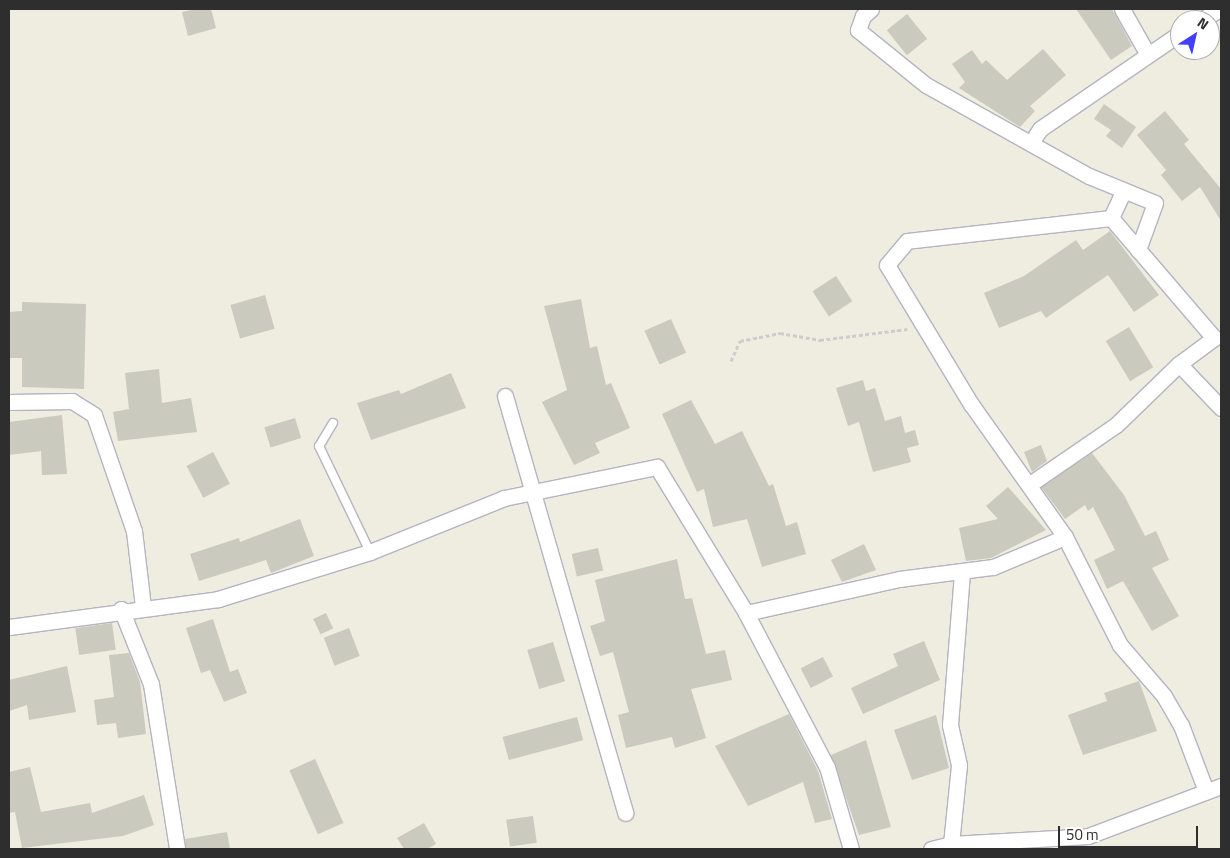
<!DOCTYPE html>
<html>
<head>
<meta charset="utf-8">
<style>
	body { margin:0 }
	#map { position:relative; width:1230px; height:858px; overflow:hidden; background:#efece0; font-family:"Titillium Web",sans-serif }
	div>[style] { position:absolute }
	.building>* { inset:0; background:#cbcabe; transform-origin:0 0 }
	.path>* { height:3px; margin-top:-1.5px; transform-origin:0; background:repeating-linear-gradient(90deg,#cdcdcd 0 4px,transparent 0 6.5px) }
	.roads { filter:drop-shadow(1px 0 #b4b4c2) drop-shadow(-1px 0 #b4b4c2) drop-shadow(0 1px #b4b4c2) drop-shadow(0 -1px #b4b4c2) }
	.lane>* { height:8px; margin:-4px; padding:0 4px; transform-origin:4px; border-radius:4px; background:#fff }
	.street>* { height:15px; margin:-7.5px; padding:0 7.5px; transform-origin:7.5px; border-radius:7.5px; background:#fff }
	span { translate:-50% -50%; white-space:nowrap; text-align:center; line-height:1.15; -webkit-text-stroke:4px #fff; paint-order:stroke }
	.frame { position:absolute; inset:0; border:10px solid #2e2e2e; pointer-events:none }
	.north { position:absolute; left:1170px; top:10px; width:50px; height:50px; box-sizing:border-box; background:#fff; border:1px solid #ababab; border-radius:50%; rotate:35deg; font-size:14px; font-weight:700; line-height:20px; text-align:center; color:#2e2e2e }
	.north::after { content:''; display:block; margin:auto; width:18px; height:22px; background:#403eff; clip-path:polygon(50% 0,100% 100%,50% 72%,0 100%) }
	.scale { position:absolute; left:1058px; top:826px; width:140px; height:22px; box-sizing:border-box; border:2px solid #2e2e2e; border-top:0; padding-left:6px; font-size:15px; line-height:18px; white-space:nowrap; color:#2e2e2e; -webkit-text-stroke:4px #fff; paint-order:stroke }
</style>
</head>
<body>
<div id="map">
	<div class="building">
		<div style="clip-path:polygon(196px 9px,211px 9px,216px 28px,188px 36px,182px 12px)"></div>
		<div style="clip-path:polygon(1076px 9px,1112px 9px,1132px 46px,1111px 60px)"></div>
		<div style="left:907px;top:14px;width:32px;height:26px;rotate:51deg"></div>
		<div style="clip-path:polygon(1043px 49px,1066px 75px,1030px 106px,1035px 111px,1020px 127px,959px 88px,965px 82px,952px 64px,972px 50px,982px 64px,986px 60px,1007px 80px)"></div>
		<div style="clip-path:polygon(1104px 104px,1136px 127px,1122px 148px,1106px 136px,1111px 130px,1094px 119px)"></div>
		<div style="clip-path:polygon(1165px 111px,1189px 140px,1184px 144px,1221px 189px,1221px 221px,1200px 187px,1182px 201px,1161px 175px,1166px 170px,1137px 135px)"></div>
		<div style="clip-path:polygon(1110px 231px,1159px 295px,1134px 312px,1108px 275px,1046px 318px,1041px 311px,999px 328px,984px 293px,1024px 276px,1076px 240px,1083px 250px)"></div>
		<div style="left:836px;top:276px;width:30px;height:28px;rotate:57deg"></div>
		<div style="left:265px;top:295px;width:35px;height:36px;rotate:74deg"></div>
		<div style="clip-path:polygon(581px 299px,590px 348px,597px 346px,606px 385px,611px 383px,630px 428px,595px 443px,600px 453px,574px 465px,542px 402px,567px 390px,544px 306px)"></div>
		<div style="clip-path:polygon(22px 302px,86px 304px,84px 389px,22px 387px,22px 358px,9px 358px,9px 312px,22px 311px)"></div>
		<div style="left:671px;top:319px;width:37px;height:29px;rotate:66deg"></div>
		<div style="left:1129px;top:327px;width:47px;height:27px;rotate:59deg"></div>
		<div style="clip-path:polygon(159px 369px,162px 403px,191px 398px,197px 432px,118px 441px,113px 412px,129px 409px,125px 373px)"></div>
		<div style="clip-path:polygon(451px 373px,466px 408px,371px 440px,357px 403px,399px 390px,401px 394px)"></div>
		<div style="clip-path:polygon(863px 380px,866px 391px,875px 388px,885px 421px,901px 416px,905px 433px,915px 430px,919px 445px,907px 448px,911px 462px,873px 472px,859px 422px,848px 426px,836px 388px)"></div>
		<div style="clip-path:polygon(691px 400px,715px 444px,742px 431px,769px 486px,773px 484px,786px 526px,797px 522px,806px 554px,762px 567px,747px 519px,713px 527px,704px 489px,697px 492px,662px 414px)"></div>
		<div style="clip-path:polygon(62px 415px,67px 474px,42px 475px,41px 451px,9px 455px,9px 422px)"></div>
		<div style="left:295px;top:418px;width:21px;height:32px;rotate:73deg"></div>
		<div style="clip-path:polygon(1041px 445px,1047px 461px,1032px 472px,1024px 452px)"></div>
		<div style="left:213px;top:452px;width:36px;height:30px;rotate:62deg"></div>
		<div style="clip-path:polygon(1092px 453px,1124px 495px,1145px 536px,1156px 531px,1169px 560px,1152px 568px,1179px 616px,1152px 631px,1123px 581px,1107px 589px,1094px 560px,1115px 550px,1093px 507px,1088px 511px,1085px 505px,1065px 519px,1041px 487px)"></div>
		<div style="clip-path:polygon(1008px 487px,1046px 530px,991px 558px,966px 561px,959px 528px,998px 519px,986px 506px)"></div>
		<div style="clip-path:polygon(300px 519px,314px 556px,271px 573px,266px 560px,199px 581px,190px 554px,239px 538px,240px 542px)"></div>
		<div style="clip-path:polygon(864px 544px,876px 570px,842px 582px,831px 560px)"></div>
		<div style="left:598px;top:548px;width:23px;height:27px;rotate:77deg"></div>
		<div style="clip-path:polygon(677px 559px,685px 599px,692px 598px,706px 654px,725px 650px,732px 680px,691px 689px,706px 738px,675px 748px,672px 737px,626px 748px,618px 715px,629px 712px,613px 652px,600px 656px,590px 626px,605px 621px,595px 580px)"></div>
		<div style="left:326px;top:613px;width:17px;height:14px;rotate:65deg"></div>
		<div style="clip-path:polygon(213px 619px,230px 672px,238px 669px,247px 693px,224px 702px,210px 670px,201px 673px,186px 628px)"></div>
		<div style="left:112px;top:623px;width:27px;height:37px;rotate:82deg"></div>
		<div style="left:349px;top:628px;width:30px;height:27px;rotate:69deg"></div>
		<div style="clip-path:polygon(924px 641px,940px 680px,863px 714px,851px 688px,898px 666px,893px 654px)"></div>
		<div style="left:553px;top:642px;width:41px;height:27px;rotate:73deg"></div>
		<div style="clip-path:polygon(129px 653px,140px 682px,146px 734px,118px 738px,116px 723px,97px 725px,94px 700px,114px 697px,109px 655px)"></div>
		<div style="left:823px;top:657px;width:22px;height:25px;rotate:63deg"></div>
		<div style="clip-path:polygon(67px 666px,76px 712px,29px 720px,27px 705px,9px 711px,9px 680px)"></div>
		<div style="clip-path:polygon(1139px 681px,1157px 731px,1083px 755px,1068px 715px,1107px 701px,1104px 693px)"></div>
		<div style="clip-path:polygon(789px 714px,818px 771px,832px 819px,815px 823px,803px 782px,748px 806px,715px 746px)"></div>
		<div style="clip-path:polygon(936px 715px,949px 768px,912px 780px,894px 730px)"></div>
		<div style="left:577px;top:717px;width:24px;height:77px;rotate:75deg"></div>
		<div style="clip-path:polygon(866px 740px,891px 827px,859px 835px,831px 755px)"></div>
		<div style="left:315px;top:759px;width:70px;height:28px;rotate:66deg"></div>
		<div style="clip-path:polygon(30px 767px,41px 812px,90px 803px,92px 813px,144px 795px,154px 825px,123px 836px,22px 848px,15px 812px,9px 813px,9px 772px)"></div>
		<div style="left:533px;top:816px;width:27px;height:27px;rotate:82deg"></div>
		<div style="clip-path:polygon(424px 823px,436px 844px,427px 849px,404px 849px,397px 838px)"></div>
		<div style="clip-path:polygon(227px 832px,230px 849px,186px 849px,185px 839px)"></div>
	</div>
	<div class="path">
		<div style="left:731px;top:361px;width:22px;rotate:-66deg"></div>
		<div style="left:740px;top:341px;width:41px;rotate:-11.3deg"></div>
		<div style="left:780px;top:333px;width:41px;rotate:9.9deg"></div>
		<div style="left:820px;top:340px;width:88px;rotate:-7.2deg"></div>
	</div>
	<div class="roads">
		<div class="lane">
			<div style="left:333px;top:423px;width:27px;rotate:121deg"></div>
			<div style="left:319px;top:446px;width:118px;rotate:64.3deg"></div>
		</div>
		<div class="street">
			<div style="left:871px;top:9px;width:11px;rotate:139deg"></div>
			<div style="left:863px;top:16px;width:15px;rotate:110deg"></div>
			<div style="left:858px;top:30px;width:87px;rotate:39deg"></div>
			<div style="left:926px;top:85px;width:187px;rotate:29.2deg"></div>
			<div style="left:1089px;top:176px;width:71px;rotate:22.2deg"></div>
			<div style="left:1155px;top:203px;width:50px;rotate:109.9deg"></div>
			<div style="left:1122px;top:9px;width:51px;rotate:60.4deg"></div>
			<div style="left:1201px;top:20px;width:22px;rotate:-30deg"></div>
			<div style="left:1032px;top:141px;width:14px;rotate:-56deg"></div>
			<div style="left:1040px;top:129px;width:170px;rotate:-34.4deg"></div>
			<div style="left:1123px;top:192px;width:29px;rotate:115deg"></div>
			<div style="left:1111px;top:218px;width:205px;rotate:173.6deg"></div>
			<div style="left:907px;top:241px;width:31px;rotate:130deg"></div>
			<div style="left:887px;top:265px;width:162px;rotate:58.9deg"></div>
			<div style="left:971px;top:404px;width:163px;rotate:54.7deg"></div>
			<div style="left:1065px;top:537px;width:121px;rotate:63deg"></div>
			<div style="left:1120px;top:645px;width:67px;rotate:49.2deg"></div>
			<div style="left:1164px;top:696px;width:34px;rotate:60deg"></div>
			<div style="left:1181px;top:725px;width:71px;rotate:69.3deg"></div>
			<div style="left:1179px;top:364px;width:61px;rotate:46.3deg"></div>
			<div style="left:505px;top:396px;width:434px;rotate:73.9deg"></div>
			<div style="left:9px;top:402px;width:63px;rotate:-0.9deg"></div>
			<div style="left:72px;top:401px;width:26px;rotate:32deg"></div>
			<div style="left:94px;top:415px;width:123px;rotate:71deg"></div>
			<div style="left:134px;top:531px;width:76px;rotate:83.2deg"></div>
			<div style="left:1030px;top:484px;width:104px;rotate:-34.5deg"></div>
			<div style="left:1116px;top:425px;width:88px;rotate:-44.1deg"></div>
			<div style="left:1179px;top:364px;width:44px;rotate:-36.6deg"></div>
			<div style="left:1214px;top:338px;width:158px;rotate:-130.6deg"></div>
			<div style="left:121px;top:609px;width:81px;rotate:68.2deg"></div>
			<div style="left:151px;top:684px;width:167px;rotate:81deg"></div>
			<div style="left:746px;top:613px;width:174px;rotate:62.3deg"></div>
			<div style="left:827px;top:767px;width:85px;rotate:73.7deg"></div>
			<div style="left:9px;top:627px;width:211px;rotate:-7.6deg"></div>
			<div style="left:218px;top:599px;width:159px;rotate:-17.2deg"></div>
			<div style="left:370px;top:552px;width:144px;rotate:-21.9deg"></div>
			<div style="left:504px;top:498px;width:156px;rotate:-11.5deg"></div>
			<div style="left:657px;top:467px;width:171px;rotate:58.6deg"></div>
			<div style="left:746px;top:613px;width:157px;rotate:-12.5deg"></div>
			<div style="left:899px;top:579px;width:95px;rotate:-7.3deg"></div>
			<div style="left:993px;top:567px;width:78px;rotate:-22.6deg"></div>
			<div style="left:951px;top:844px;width:79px;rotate:-84.2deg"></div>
			<div style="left:959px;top:765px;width:41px;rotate:-102.7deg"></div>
			<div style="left:950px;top:725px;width:154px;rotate:-85.5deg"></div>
			<div style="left:931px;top:849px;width:21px;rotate:-14deg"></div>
			<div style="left:951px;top:844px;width:137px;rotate:-3.3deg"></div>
			<div style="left:1088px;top:836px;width:142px;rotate:-20.6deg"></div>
		</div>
	</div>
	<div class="frame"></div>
	<div class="north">N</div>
	<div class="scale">50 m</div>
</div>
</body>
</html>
